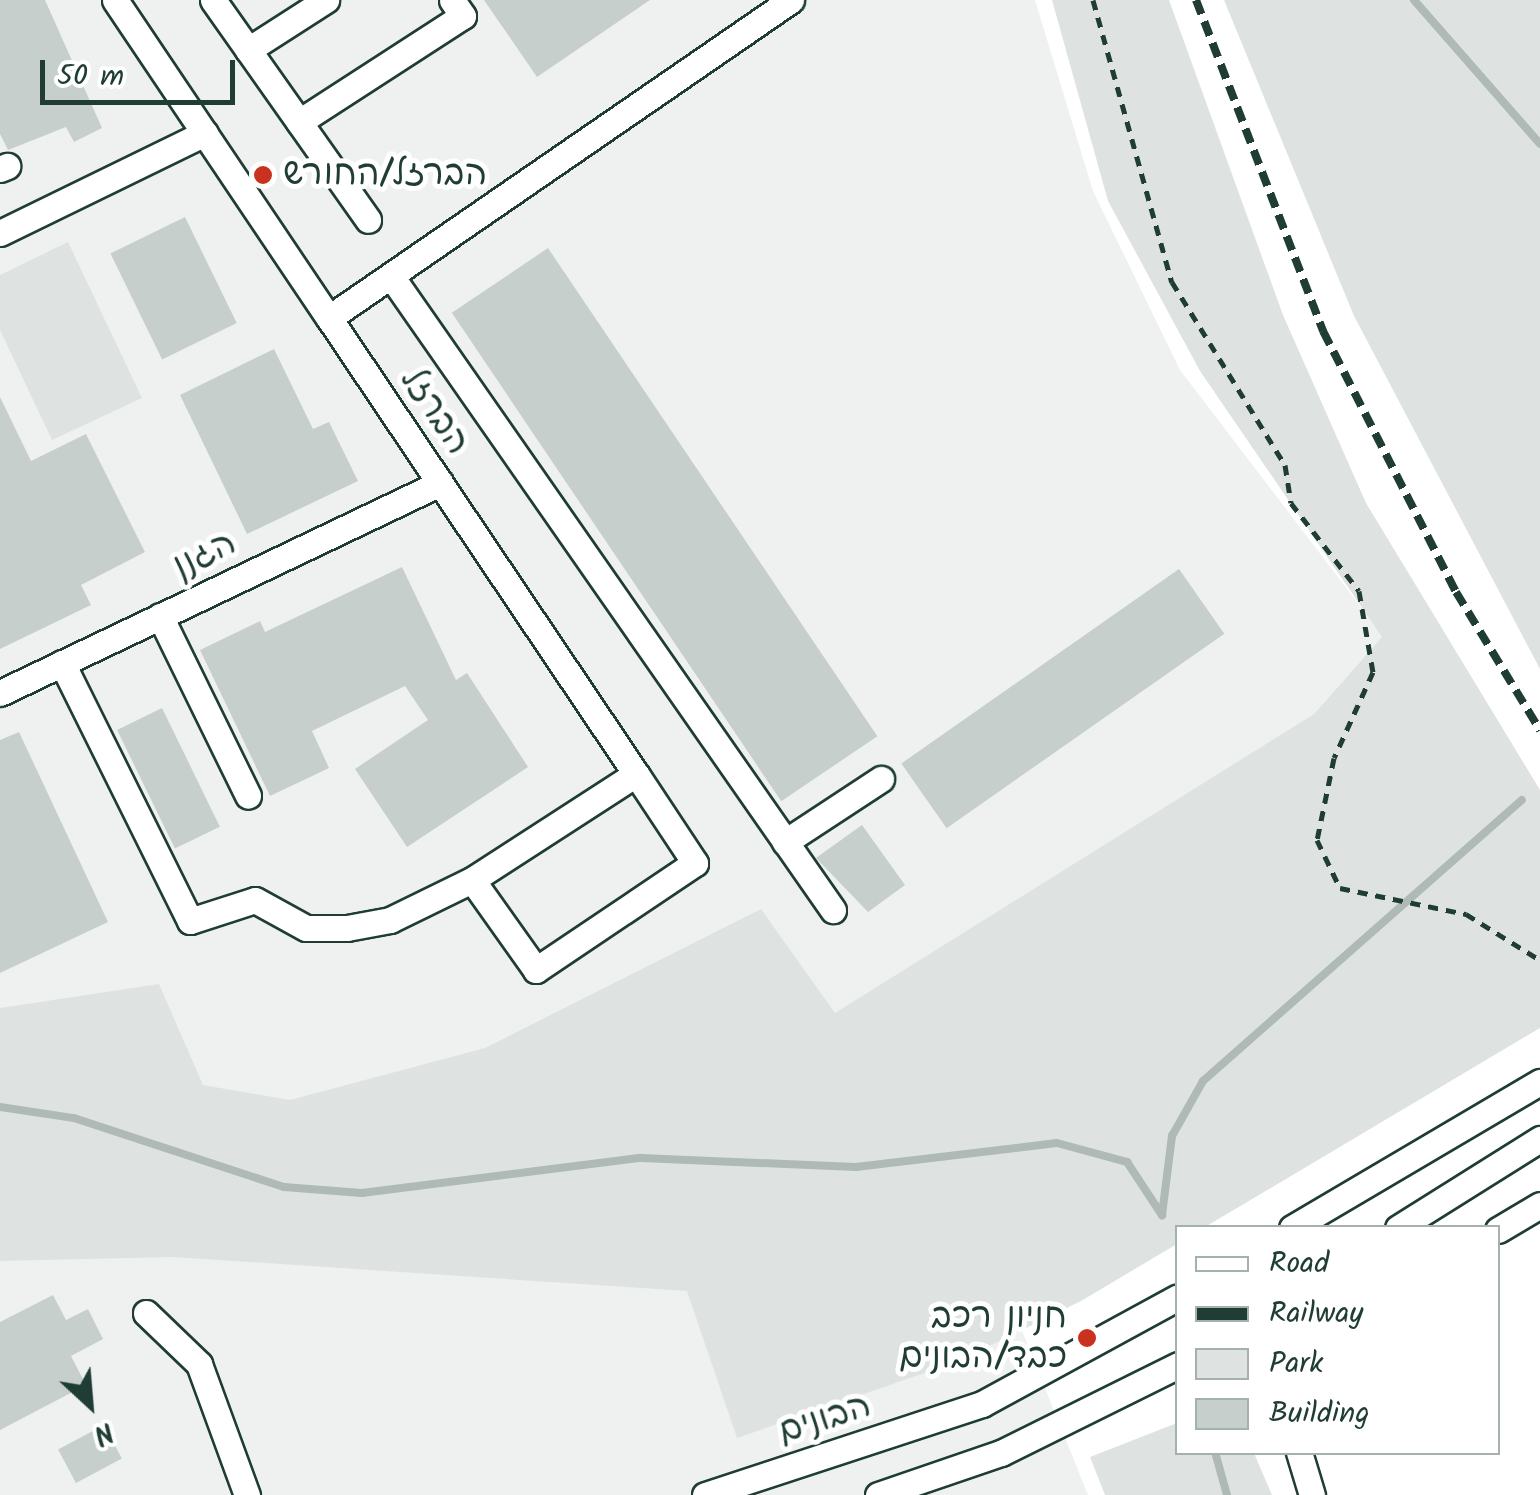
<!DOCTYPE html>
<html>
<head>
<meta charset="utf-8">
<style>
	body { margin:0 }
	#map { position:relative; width:1540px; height:1495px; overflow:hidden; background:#fff; font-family:Kalam,"Playpen Sans Hebrew",sans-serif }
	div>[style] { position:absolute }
	.built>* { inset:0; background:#eef1f0 }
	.green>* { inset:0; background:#dee3e2 }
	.stream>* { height:8px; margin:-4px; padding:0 4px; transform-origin:4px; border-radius:4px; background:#afbab7 }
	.building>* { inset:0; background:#c7cfcc; transform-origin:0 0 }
	.path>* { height:5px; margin-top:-2.5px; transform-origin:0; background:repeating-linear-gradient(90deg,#1f3d34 0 10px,transparent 0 18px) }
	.roads { filter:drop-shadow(2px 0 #1f3d34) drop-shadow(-2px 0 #1f3d34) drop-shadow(0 2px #1f3d34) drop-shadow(0 -2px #1f3d34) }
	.minor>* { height:25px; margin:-12.5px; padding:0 12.5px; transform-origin:12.5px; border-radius:12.5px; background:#fff }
	.rail>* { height:8px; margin-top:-4px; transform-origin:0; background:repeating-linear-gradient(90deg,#1f3d34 0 15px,transparent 0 23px) }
	.dots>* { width:28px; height:28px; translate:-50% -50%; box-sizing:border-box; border:5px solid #fff; border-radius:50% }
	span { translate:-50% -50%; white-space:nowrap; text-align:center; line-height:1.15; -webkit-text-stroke:10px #fff; paint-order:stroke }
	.poi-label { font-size:35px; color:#1f3d34 }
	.left { translate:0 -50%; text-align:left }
	.right { translate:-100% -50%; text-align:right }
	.street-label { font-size:35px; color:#1f3d34 }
	.legend { position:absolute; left:1175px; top:1225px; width:325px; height:230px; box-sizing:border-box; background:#fff; border:2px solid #a5b1ae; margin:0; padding:12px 18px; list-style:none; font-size:30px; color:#1f3d34 }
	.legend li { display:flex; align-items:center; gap:20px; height:50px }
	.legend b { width:50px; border:2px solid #a5b1ae }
	.north { position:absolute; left:40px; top:1355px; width:100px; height:100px; -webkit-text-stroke:8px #fff; paint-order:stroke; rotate:154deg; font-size:28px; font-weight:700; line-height:40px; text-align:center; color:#1f3d34 }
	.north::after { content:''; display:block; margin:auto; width:35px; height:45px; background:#1f3d34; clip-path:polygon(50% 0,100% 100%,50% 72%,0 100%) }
	.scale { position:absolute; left:40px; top:60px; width:195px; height:45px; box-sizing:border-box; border:5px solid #1f3d34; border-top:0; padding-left:12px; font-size:30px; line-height:35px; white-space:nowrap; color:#1f3d34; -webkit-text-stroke:8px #fff; paint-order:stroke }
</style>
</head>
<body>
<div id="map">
	<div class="built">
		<div style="clip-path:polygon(0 0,1035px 0,1093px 191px,1180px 370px,1383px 636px,1314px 714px,886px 992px,1088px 1495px,0 1495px)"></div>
	</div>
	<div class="green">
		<div style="clip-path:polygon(1052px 0,1169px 0,1283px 315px,1366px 503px,1540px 790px,1540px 1028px,1205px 1227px,1178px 1228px,1177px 1244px,1081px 1301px,959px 1361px,737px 1438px,687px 1291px,173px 1257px,0 1261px,0 1008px,159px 984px,203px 1085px,290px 1100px,485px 1048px,761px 909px,835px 1013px,1314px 714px,1382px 637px,1200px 371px,1108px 201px)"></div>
		<div style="clip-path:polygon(1224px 0,1540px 0,1540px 669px,1354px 316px)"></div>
		<div style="clip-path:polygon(68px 242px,142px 398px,52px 440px,0 330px,0 275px)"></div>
		<div style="clip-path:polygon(1177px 1423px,1178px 1452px,1254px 1453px,1272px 1495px,1105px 1495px,1090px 1457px)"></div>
	</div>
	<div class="stream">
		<div style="left:1414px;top:0;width:191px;rotate:48.8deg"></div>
		<div style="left:0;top:1107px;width:75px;rotate:8.5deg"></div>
		<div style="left:74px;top:1118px;width:221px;rotate:18.2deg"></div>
		<div style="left:284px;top:1187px;width:78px;rotate:4.4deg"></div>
		<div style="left:362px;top:1193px;width:281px;rotate:-7.2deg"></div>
		<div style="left:641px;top:1158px;width:215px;rotate:2.4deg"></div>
		<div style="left:856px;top:1167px;width:202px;rotate:-6.8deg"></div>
		<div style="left:1057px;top:1143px;width:73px;rotate:15.2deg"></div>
		<div style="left:1127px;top:1162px;width:64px;rotate:56.6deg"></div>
		<div style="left:1162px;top:1215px;width:80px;rotate:-82.8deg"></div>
		<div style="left:1172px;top:1136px;width:63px;rotate:-60.6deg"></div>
		<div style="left:1203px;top:1081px;width:425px;rotate:-41.4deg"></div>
		<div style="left:1215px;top:1452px;width:45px;rotate:74.4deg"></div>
	</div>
	<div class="building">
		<div style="clip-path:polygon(0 0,45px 0,102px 128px,74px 142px,66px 127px,8px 150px,0 134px)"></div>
		<div style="clip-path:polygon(484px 0,650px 0,537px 77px)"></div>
		<div style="left:185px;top:217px;width:118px;height:83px;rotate:64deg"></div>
		<div style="left:548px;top:248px;width:589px;height:116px;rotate:56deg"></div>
		<div style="clip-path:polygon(274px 349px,313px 429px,329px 422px,358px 481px,247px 534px,180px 395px)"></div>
		<div style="clip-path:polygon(0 397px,31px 461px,86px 434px,145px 552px,81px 585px,91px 605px,0 649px)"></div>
		<div style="clip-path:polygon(402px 567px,456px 680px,467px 673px,528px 767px,407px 847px,355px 769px,428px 720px,405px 686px,312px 731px,329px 768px,270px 796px,200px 650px,260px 621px,265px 632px)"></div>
		<div style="left:1179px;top:569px;width:79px;height:339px;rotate:55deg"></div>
		<div style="left:162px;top:708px;width:132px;height:50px;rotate:64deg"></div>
		<div style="clip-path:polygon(19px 732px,108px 922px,0 973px,0 740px)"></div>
		<div style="clip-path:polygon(862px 825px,905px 885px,868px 912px,816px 858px)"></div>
		<div style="clip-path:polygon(53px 1295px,66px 1320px,88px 1309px,103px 1339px,71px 1356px,86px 1385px,0 1430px,0 1322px)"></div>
		<div style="left:104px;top:1425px;width:38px;height:52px;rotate:62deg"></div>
	</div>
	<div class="path">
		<div style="left:1093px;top:0;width:293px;rotate:74.4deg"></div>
		<div style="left:1172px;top:282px;width:215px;rotate:58.3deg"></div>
		<div style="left:1285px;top:465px;width:38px;rotate:81deg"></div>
		<div style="left:1291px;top:503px;width:111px;rotate:52.3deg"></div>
		<div style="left:1359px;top:591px;width:82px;rotate:80.2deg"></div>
		<div style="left:1373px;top:672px;width:94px;rotate:114.4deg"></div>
		<div style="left:1334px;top:758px;width:84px;rotate:101.7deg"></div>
		<div style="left:1317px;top:840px;width:53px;rotate:64.4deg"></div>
		<div style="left:1340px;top:888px;width:129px;rotate:11.7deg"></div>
		<div style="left:1466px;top:914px;width:87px;rotate:31.9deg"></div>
	</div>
	<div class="roads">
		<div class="minor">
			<div style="left:115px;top:0;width:383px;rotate:56.1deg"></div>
			<div style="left:329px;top:318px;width:550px;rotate:56.05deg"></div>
			<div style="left:636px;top:774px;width:107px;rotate:56.5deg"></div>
			<div style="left:695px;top:863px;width:192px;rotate:146.1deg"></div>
			<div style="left:536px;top:970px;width:110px;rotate:-125.4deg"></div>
			<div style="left:472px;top:880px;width:195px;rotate:-32.9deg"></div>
			<div style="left:213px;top:0;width:269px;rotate:54.8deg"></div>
			<div style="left:248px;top:50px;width:93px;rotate:-32.7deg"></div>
			<div style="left:299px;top:122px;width:195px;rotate:-32.9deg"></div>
			<div style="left:463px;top:16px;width:19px;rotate:-125deg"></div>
			<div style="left:0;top:169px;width:8px;rotate:-23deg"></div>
			<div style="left:0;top:233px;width:228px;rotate:-26deg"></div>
			<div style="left:391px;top:276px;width:773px;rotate:55.12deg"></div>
			<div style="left:329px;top:318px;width:561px;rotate:-34.54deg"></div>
			<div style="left:160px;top:616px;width:200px;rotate:63.9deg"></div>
			<div style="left:62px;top:663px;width:288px;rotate:63.6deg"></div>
			<div style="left:190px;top:921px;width:68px;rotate:-17.9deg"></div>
			<div style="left:255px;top:900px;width:58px;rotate:28.8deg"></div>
			<div style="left:306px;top:928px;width:41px"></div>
			<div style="left:347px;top:928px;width:44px;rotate:-10.5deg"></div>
			<div style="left:390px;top:920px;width:91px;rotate:-26deg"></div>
			<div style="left:0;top:693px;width:488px;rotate:-25.5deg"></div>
			<div style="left:785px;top:842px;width:115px;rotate:-33.3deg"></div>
			<div style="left:1292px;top:1228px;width:288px;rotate:-30.5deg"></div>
			<div style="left:1398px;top:1228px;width:168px;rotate:-32.1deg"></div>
			<div style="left:1498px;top:1230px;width:49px;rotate:-30.8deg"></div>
			<div style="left:146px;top:1313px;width:74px;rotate:43.9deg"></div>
			<div style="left:199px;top:1364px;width:140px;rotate:69.9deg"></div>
			<div style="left:1299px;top:1452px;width:45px;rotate:73.2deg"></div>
			<div style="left:705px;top:1495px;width:292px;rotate:-18.2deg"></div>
			<div style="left:982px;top:1404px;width:223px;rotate:-28.6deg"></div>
			<div style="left:878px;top:1495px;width:130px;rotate:-18.9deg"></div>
			<div style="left:1001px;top:1453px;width:198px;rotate:-26.4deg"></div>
		</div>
	</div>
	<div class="rail">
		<div style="left:1196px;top:0;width:355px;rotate:69deg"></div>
		<div style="left:1323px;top:331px;width:293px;rotate:63deg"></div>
		<div style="left:1456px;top:592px;width:162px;rotate:58.7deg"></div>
	</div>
	<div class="dots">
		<div style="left:263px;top:175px;background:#c8321e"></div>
		<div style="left:1087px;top:1338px;background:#c8321e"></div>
	</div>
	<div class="poi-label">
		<span class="left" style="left:283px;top:175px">הברזל/החורש</span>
		<span class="right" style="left:1067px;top:1338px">חניון רכב<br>כבד/הבונים</span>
	</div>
	<div class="street-label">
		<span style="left:434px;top:412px;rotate:56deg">הברזל</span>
		<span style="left:205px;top:556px;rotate:-26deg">הגנן</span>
		<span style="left:825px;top:1420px;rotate:-18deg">הבונים</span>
	</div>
	<ul class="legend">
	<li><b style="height:12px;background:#fff"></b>Road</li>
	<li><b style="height:12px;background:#1f3d34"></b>Railway</li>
	<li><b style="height:28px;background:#dee3e2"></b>Park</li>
	<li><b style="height:28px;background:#c7cfcc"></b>Building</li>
	</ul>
	<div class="north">N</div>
	<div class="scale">50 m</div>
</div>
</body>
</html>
